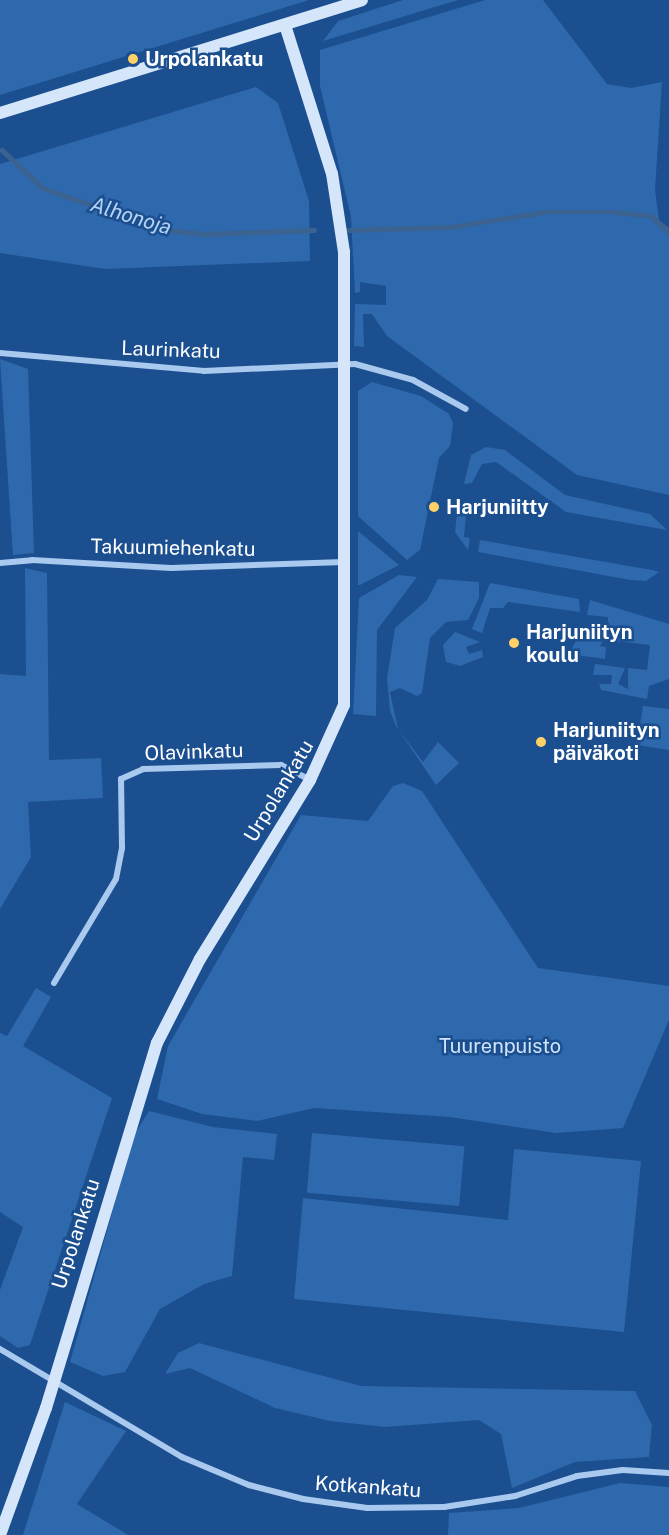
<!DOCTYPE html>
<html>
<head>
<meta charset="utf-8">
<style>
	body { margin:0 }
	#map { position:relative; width:669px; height:1535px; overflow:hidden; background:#1b4f8f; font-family:"Public Sans",sans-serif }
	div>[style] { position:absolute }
	.green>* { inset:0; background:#2e69ad; transform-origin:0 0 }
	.stream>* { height:4.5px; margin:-2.25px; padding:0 2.25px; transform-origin:2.25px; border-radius:2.25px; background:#3c6290 }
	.minor>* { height:6px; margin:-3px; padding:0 3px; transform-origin:3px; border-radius:3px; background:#a9c9ee }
	.secondary>* { height:12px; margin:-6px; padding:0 6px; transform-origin:6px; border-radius:6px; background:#d6e6fa }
	.dots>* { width:16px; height:16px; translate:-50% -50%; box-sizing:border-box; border:3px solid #1b4f8f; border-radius:50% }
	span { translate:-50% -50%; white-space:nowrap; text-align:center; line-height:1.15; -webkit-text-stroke:5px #1b4f8f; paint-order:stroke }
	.poi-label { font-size:20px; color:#fff; font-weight:700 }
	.left { translate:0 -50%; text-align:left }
	.street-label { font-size:20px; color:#fff }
	.park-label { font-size:20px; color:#cfe3fa }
	.water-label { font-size:21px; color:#b5d3f5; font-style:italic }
</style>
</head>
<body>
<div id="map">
	<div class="green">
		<div style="clip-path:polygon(0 0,309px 0,0 95px)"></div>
		<div style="clip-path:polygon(403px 0,458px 0,323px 41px,338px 21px)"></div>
		<div style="clip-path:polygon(485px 0,543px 0,607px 84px,631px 88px,662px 82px,655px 190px,659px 220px,669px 228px,669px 495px,577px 475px,387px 336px,372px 314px,363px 314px,364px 347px,354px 346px,355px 304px,386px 305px,386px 286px,360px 282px,360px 292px,355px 293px,351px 217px,320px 86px,320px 50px)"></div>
		<div style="clip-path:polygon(256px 87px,278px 103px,309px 201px,310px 261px,105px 269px,0 253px,0 164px)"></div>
		<div style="clip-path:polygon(0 359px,28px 369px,34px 553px,13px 555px)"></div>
		<div style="clip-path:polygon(372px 382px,421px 396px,449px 414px,453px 423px,450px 446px,439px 458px,420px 550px,407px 560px,358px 516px,358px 391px)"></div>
		<div style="clip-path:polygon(486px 447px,505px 450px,565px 495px,650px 514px,667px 530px,566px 512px,496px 462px,482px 464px,472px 483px,464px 484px,471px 455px)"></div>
		<div style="clip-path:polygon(467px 504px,464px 537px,470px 538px,468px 550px,455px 532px,458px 505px)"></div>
		<div style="clip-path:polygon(358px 531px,399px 565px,360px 585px,358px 585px)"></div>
		<div style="clip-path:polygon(480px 540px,652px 570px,659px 572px,646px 581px,630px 580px,478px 552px)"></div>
		<div style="clip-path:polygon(25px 568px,47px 573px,49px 760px,101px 758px,103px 798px,28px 802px,31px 857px,0 909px,0 674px,26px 676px)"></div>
		<div style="clip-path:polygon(399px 575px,417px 577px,377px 630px,376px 716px,353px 714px,359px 598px)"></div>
		<div style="clip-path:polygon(438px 579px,479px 582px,479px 598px,468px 620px,446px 622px,430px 638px,422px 693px,417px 696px,400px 688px,390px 692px,398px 729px,423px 762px,438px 742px,459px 763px,436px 785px,396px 726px,390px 711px,387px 678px,395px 628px,427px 600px)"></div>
		<div style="clip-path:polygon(490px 583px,579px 599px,580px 612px,508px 602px,503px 608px,490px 608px,482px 633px,472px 629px)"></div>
		<div style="clip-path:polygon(590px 600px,669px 624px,669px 679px,649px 686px,647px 699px,601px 690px,599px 684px,611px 684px,612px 675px,593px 675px,595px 664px,625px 668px,618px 684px,628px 689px,628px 668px,647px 670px,650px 645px,607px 640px,608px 617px,587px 615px)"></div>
		<div style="clip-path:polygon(581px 631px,605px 637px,600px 646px,606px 647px,605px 659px,569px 654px)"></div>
		<div style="clip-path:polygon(455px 632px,480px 642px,466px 647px,469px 654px,482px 650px,483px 657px,460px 666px,446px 662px,443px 645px)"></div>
		<div style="clip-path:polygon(643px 706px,669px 709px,669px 750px,637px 745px)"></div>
		<div style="clip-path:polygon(403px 783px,422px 791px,538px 968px,669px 986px,669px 1020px,623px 1128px,556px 1133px,450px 1117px,314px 1108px,257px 1121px,202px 1114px,157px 1099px,168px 1046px,301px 815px,368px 821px,393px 786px)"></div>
		<div style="clip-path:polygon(36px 988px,51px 997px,23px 1046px,112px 1098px,30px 1345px,18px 1348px,0 1336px,0 1290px,23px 1227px,0 1212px,0 1033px,7px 1036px)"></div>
		<div style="clip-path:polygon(149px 1111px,213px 1127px,277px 1134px,274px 1160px,243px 1157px,232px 1276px,204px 1284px,160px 1309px,125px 1372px,103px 1376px,70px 1362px,134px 1135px)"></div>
		<div style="left:312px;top:1133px;width:153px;height:60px;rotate:5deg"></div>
		<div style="clip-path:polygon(514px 1149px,641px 1161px,624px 1332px,294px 1299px,303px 1198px,508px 1220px)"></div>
		<div style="clip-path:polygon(199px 1343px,361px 1386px,635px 1391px,652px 1425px,649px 1457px,575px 1462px,512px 1488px,501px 1434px,479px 1420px,385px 1427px,330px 1421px,275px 1408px,190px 1368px,165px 1374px,178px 1353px)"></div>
		<div style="clip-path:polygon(65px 1402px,126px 1431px,77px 1504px,128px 1535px,23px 1535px)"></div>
		<div style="clip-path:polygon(620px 1483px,669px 1487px,669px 1535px,448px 1535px,449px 1513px,519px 1508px)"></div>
	</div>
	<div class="stream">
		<div style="left:2px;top:150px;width:56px;rotate:42.8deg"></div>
		<div style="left:43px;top:188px;width:124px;rotate:19.3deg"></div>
		<div style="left:160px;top:229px;width:44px;rotate:6.5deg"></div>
		<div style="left:204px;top:234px;width:110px;rotate:-2.1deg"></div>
		<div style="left:349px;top:230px;width:101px;rotate:-1.7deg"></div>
		<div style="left:450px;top:227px;width:96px;rotate:-9deg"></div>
		<div style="left:545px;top:212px;width:70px"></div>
		<div style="left:615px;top:212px;width:36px;rotate:6deg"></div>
		<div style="left:651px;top:216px;width:24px;rotate:42deg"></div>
	</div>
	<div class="minor">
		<div style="left:0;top:353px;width:205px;rotate:5deg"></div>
		<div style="left:204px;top:371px;width:151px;rotate:-2.7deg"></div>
		<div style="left:355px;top:364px;width:60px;rotate:15.4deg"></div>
		<div style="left:413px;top:380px;width:60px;rotate:28.7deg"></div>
		<div style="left:0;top:563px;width:32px;rotate:-5deg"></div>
		<div style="left:32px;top:560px;width:139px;rotate:3.3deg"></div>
		<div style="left:171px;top:568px;width:173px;rotate:-2deg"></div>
		<div style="left:54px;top:983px;width:121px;rotate:-59.2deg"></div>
		<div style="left:116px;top:879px;width:32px;rotate:-79deg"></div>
		<div style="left:122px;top:848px;width:69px;rotate:-90.8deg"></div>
		<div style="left:121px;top:779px;width:24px;rotate:-24deg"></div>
		<div style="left:143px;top:769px;width:138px;rotate:-1.7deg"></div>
		<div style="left:281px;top:765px;width:33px;rotate:27deg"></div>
		<div style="left:0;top:1349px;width:212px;rotate:30.7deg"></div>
		<div style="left:182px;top:1457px;width:73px;rotate:22.7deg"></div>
		<div style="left:249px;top:1485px;width:56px;rotate:14.5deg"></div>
		<div style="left:303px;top:1499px;width:65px;rotate:8deg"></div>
		<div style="left:367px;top:1508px;width:77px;rotate:-0.7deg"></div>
		<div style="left:444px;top:1507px;width:72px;rotate:-8.8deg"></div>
		<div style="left:515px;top:1496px;width:65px;rotate:-17.9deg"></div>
		<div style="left:577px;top:1476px;width:46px;rotate:-7.4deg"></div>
		<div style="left:623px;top:1470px;width:46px;rotate:3.7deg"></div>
	</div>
	<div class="secondary">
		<div style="left:0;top:113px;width:379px;rotate:-17.3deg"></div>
		<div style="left:0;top:1535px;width:135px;rotate:-70.1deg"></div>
		<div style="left:46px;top:1408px;width:382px;rotate:-73.1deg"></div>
		<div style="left:157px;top:1043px;width:94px;rotate:-62.9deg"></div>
		<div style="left:200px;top:959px;width:210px;rotate:-58.4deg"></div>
		<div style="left:310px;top:780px;width:82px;rotate:-65.6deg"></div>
		<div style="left:344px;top:705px;width:453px;rotate:-90deg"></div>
		<div style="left:344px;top:252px;width:79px;rotate:-98.7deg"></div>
		<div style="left:332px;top:174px;width:156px;rotate:-107.5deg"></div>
	</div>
	<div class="dots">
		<div style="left:133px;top:59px;background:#ffd166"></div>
		<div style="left:434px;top:507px;background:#ffd166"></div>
		<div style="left:514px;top:643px;background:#ffd166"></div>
		<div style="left:541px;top:742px;background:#ffd166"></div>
	</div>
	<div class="poi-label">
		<span class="left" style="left:145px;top:59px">Urpolankatu</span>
		<span class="left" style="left:446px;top:507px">Harjuniitty</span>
		<span class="left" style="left:526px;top:644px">Harjuniityn<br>koulu</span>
		<span class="left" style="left:553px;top:742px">Harjuniityn<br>päiväkoti</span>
	</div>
	<div class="street-label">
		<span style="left:171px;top:350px;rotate:2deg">Laurinkatu</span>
		<span style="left:173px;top:548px;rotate:1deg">Takuumiehenkatu</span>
		<span style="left:194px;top:752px;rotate:-2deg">Olavinkatu</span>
		<span style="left:279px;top:791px;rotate:-59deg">Urpolankatu</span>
		<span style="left:76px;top:1234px;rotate:-72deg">Urpolankatu</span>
		<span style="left:368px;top:1487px;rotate:4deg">Kotkankatu</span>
	</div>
	<div class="park-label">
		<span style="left:500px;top:1046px">Tuurenpuisto</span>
	</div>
	<div class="water-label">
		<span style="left:131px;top:216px;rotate:17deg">Alhonoja</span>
	</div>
</div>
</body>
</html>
